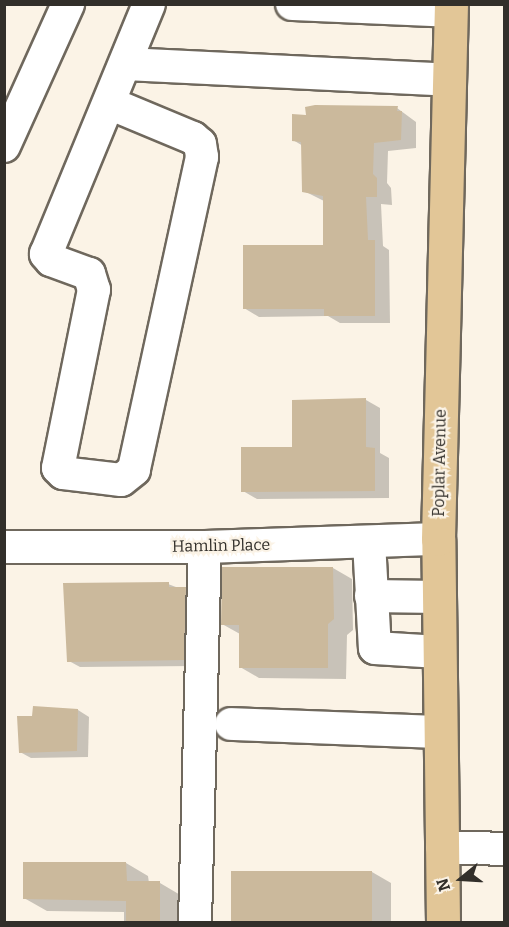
<!DOCTYPE html>
<html>
<head>
<meta charset="utf-8">
<style>
	body { margin:0 }
	#map { position:relative; width:509px; height:927px; overflow:hidden; background:#fbf3e6; font-family:Bitter,serif }
	div>[style] { position:absolute }
	.shadow>* { inset:0; background:#0003 }
	.building>* { inset:0; background:#cbb99c; transform-origin:0 0 }
	.roads { filter:drop-shadow(2px 0 #6f685d) drop-shadow(-2px 0 #6f685d) drop-shadow(0 2px #6f685d) drop-shadow(0 -2px #6f685d) }
	.minor>* { height:32px; margin:-16px; padding:0 16px; transform-origin:16px; border-radius:16px; background:#fff }
	.major>* { height:33px; margin:-16.5px; padding:0 16.5px; transform-origin:16.5px; border-radius:16.5px; background:#e2c697 }
	span { translate:-50% -50%; white-space:nowrap; text-align:center; line-height:1.15; -webkit-text-stroke:4.5px #fbf3e6; paint-order:stroke }
	.street-label { font-size:16px; color:#322f2a }
	.frame { position:absolute; inset:0; border:6px solid #322f2a; pointer-events:none }
	.north { position:absolute; left:431px; top:849px; width:60px; height:60px; -webkit-text-stroke:4px #fbf3e6; paint-order:stroke; rotate:252deg; font-size:16px; font-weight:700; line-height:24px; text-align:center; color:#322f2a }
	.north::after { content:''; display:block; margin:auto; width:21px; height:27px; background:#322f2a; clip-path:polygon(50% 0,100% 100%,50% 72%,0 100%) }
</style>
</head>
<body>
<div id="map">
	<div class="shadow">
		<div style="clip-path:polygon(397px 108px,416px 122px,416px 148px,388px 151px,387px 183px,391px 188px,392px 205px,381px 204px,383px 246px,389px 250px,390px 323px,340px 323px,328px 316px,259px 317px,244px 308px,325px 247px,324px 201px,304px 191px,303px 146px,293px 140px)"></div>
		<div style="clip-path:polygon(366px 400px,380px 408px,380px 453px,389px 458px,389px 498px,257px 499px,243px 491px,294px 449px)"></div>
		<div style="clip-path:polygon(333px 568px,352px 579px,353px 630px,347px 635px,346px 679px,259px 678px,240px 667px,240px 634px,222px 624px)"></div>
		<div style="clip-path:polygon(168px 584px,197px 595px,195px 666px,80px 667px,69px 661px)"></div>
		<div style="clip-path:polygon(78px 710px,89px 717px,88px 757px,31px 758px,20px 752px,33px 718px)"></div>
		<div style="clip-path:polygon(126px 863px,148px 876px,149px 883px,160px 883px,182px 896px,182px 922px,124px 922px,124px 912px,47px 911px,24px 898px)"></div>
		<div style="clip-path:polygon(232px 872px,372px 872px,391px 883px,391px 922px,233px 922px)"></div>
	</div>
	<div class="building">
		<div style="clip-path:polygon(315px 105px,398px 106px,397px 111px,402px 111px,401px 140px,374px 143px,373px 174px,377px 178px,377px 197px,366px 197px,368px 240px,375px 240px,375px 316px,324px 316px,324px 309px,243px 309px,243px 245px,323px 245px,323px 196px,302px 192px,301px 142px,292px 141px,292px 114px,306px 115px,305px 107px)"></div>
		<div style="clip-path:polygon(366px 398px,366px 447px,375px 448px,375px 491px,241px 492px,241px 447px,292px 447px,292px 400px)"></div>
		<div style="clip-path:polygon(222px 567px,333px 567px,334px 619px,328px 624px,328px 668px,239px 668px,239px 625px,221px 625px)"></div>
		<div style="clip-path:polygon(169px 582px,169px 587px,186px 587px,184px 660px,67px 662px,63px 583px)"></div>
		<div style="clip-path:polygon(33px 706px,78px 709px,77px 751px,19px 753px,17px 716px,32px 716px)"></div>
		<div style="clip-path:polygon(23px 862px,126px 862px,127px 881px,160px 881px,160px 922px,126px 922px,126px 901px,23px 899px)"></div>
		<div style="left:231px;top:871px;width:141px;height:51px"></div>
	</div>
	<div class="roads">
		<div class="minor">
			<div style="left:292px;top:4px;width:158px;rotate:2.5deg"></div>
			<div style="left:126px;top:64px;width:323px;rotate:2.8deg"></div>
			<div style="left:109px;top:103px;width:91px;rotate:22.6deg"></div>
			<div style="left:193px;top:138px;width:9px;rotate:41deg"></div>
			<div style="left:200px;top:144px;width:13px;rotate:81deg"></div>
			<div style="left:202px;top:157px;width:320px;rotate:102.3deg"></div>
			<div style="left:134px;top:470px;width:16px;rotate:142deg"></div>
			<div style="left:121px;top:480px;width:58px;rotate:-173.1deg"></div>
			<div style="left:63px;top:473px;width:7px;rotate:-135deg"></div>
			<div style="left:58px;top:468px;width:182px;rotate:-78.6deg"></div>
			<div style="left:94px;top:290px;width:17px;rotate:-107deg"></div>
			<div style="left:89px;top:274px;width:40px;rotate:-159.8deg"></div>
			<div style="left:51px;top:260px;width:8px;rotate:-130deg"></div>
			<div style="left:46px;top:254px;width:270px;rotate:-67.6deg"></div>
			<div style="left:4px;top:146px;width:156px;rotate:-65.7deg"></div>
			<div style="left:369px;top:542px;width:106px;rotate:86.8deg"></div>
			<div style="left:375px;top:648px;width:64px;rotate:3.6deg"></div>
			<div style="left:4px;top:547px;width:201px"></div>
			<div style="left:205px;top:547px;width:233px;rotate:-2deg"></div>
			<div style="left:371px;top:596px;width:68px;rotate:0.8deg"></div>
			<div style="left:231px;top:724px;width:210px;rotate:2.2deg"></div>
			<div style="left:442px;top:847px;width:62px;rotate:1.8deg"></div>
			<div style="left:195px;top:922px;width:375px;rotate:-88.5deg"></div>
		</div>
		<div class="major">
			<div style="left:443px;top:922px;width:383px;rotate:-90.7deg"></div>
			<div style="left:438px;top:539px;width:535px;rotate:-88.61deg"></div>
		</div>
	</div>
	<div class="street-label">
		<span style="left:440px;top:463px;rotate:-89deg">Poplar Avenue</span>
		<span style="left:221px;top:546px;rotate:-1deg">Hamlin Place</span>
	</div>
	<div class="frame"></div>
	<div class="north">N</div>
</div>
</body>
</html>
